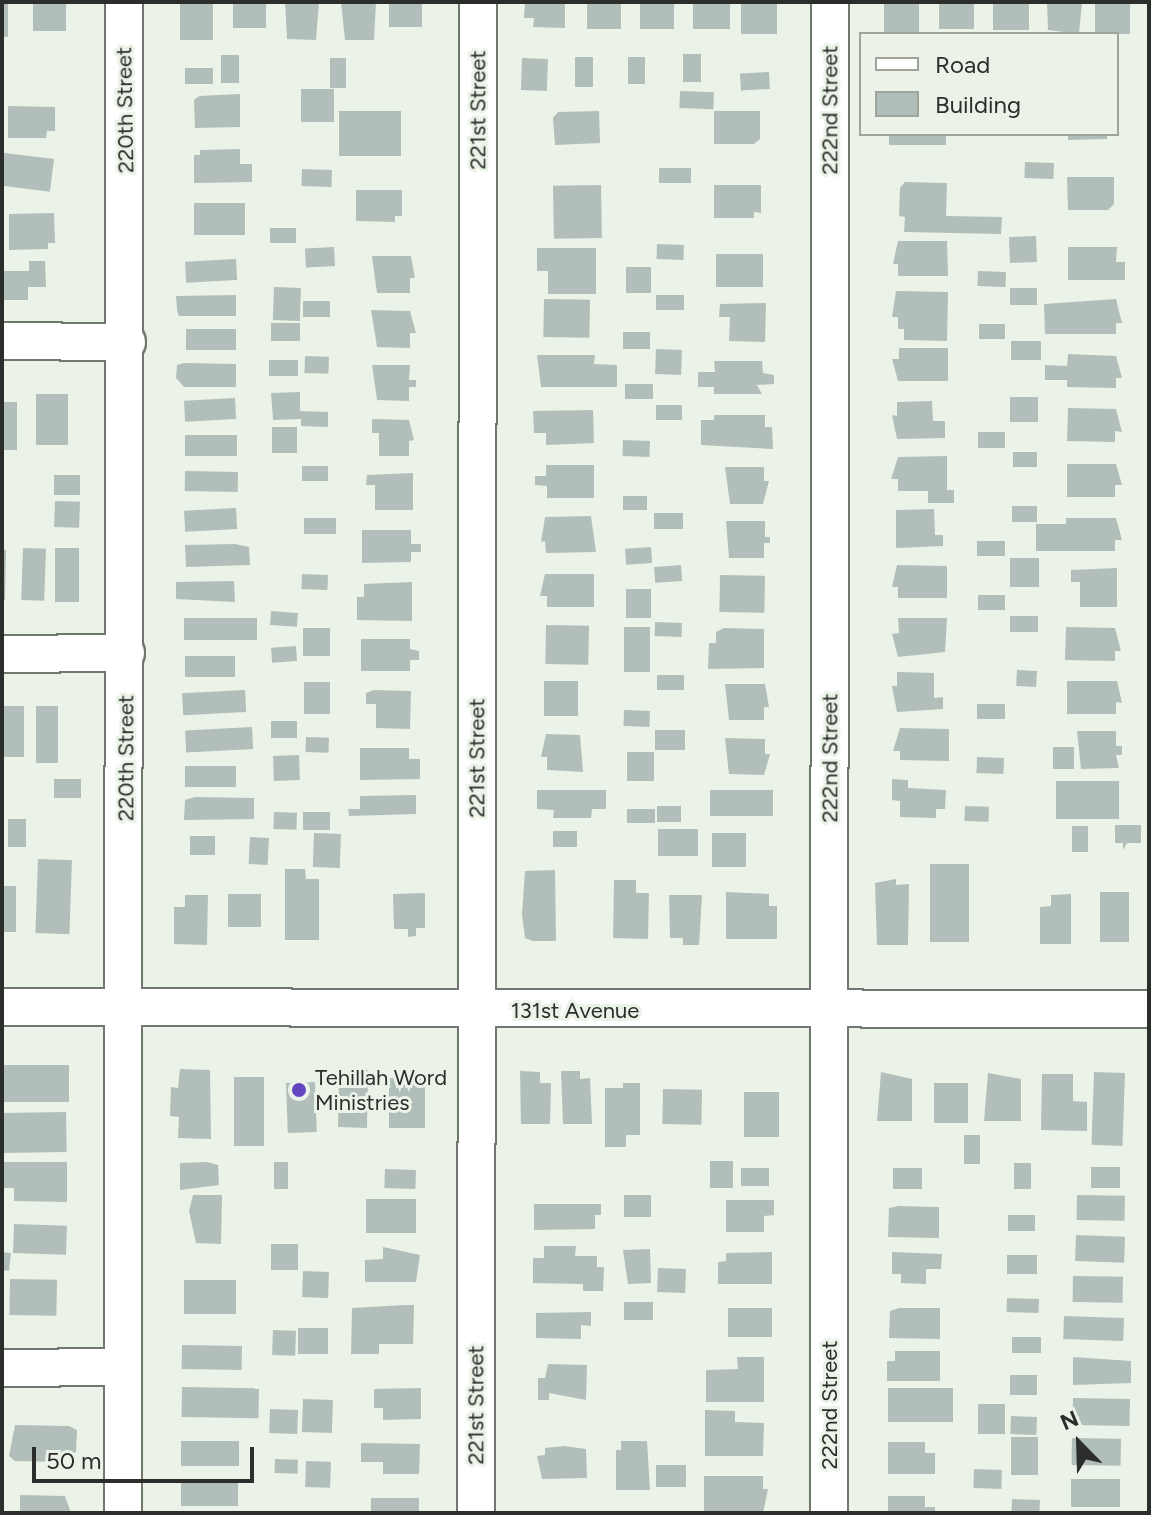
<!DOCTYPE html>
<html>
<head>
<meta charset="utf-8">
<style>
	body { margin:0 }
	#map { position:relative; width:1151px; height:1515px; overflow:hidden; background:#ebf3e8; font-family:Figtree,sans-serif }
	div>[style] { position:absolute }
	.building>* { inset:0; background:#b2beb9; transform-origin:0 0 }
	.roads { filter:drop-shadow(2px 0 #70776e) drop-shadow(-2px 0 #70776e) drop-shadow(0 2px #70776e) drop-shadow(0 -2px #70776e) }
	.street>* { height:36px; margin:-18px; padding:0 18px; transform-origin:18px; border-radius:18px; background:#fff }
	.dots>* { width:22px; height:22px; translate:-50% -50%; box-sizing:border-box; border:4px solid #ebf3e8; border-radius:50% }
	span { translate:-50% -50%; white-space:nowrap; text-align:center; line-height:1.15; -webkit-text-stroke:6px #ebf3e8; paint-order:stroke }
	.street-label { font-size:22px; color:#2b2e2a }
	.poi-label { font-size:22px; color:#2b2e2a }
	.left { translate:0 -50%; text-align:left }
	.frame { position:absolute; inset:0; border:4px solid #2b2e2a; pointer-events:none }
	.legend { position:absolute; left:859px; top:32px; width:260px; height:104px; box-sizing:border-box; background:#ebf3e8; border:2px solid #9ea49c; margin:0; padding:10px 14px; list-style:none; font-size:24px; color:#2b2e2a }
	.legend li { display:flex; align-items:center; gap:16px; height:40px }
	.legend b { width:40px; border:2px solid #9ea49c }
	.north { position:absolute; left:1039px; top:1403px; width:80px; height:80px; -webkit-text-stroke:6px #ebf3e8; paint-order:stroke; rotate:337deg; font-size:22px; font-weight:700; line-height:32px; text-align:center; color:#2b2e2a }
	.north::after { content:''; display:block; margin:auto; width:28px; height:36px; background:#2b2e2a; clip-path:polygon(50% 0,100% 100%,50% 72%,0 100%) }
	.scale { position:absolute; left:32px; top:1447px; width:222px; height:36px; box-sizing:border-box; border:4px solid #2b2e2a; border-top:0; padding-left:10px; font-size:24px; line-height:28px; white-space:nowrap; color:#2b2e2a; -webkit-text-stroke:6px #ebf3e8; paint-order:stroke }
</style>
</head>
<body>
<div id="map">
	<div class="building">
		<div style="left:2px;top:2px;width:6px;height:35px"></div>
		<div style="left:33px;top:2px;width:33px;height:29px"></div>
		<div style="left:180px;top:2px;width:33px;height:38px"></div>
		<div style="left:233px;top:2px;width:33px;height:26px"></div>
		<div style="clip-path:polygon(285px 2px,319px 2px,316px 40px,287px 39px)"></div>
		<div style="clip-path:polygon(341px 2px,376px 2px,374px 40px,345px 40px)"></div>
		<div style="left:389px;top:2px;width:33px;height:25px"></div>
		<div style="clip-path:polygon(525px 2px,565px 2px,565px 28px,533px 27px,534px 18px,524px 18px)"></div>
		<div style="left:587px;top:2px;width:34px;height:27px"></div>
		<div style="left:640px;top:2px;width:34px;height:27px"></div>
		<div style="left:693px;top:2px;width:37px;height:27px"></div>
		<div style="left:741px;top:2px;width:36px;height:32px"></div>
		<div style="left:884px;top:2px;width:35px;height:32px"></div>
		<div style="left:939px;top:2px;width:35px;height:27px"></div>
		<div style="left:993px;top:2px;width:36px;height:28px"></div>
		<div style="clip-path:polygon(1047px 2px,1082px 2px,1079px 34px,1048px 30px)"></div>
		<div style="left:1095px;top:2px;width:35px;height:32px"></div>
		<div style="left:683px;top:54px;width:18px;height:28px"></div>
		<div style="left:239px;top:55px;width:28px;height:18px;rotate:90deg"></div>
		<div style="left:575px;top:57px;width:18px;height:30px"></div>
		<div style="left:628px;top:57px;width:17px;height:27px"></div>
		<div style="left:330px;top:58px;width:16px;height:30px"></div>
		<div style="left:522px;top:58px;width:26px;height:32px;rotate:2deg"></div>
		<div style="left:185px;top:68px;width:28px;height:16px"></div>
		<div style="left:769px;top:72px;width:17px;height:29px;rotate:87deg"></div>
		<div style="left:301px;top:89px;width:33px;height:33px"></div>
		<div style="left:680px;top:91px;width:34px;height:17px;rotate:2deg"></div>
		<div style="clip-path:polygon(240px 94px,240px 127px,195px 128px,194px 100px,199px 96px)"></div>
		<div style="clip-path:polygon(8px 106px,55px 107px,55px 131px,47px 131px,46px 138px,8px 138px)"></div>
		<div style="left:339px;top:111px;width:62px;height:45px"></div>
		<div style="clip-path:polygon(599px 111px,600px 143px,555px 145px,553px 118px,558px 112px)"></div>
		<div style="clip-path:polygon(714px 111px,760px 111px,760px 139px,754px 144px,714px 144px)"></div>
		<div style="left:889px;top:134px;width:57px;height:11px"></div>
		<div style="clip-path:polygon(1068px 134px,1107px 134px,1107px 139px,1068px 140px)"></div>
		<div style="clip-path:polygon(240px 149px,240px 164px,252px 164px,252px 182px,194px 183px,194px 155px,200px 155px,200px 150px)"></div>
		<div style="left:54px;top:159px;width:33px;height:52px;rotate:97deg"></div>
		<div style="left:1025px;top:162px;width:29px;height:16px;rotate:2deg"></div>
		<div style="left:691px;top:168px;width:15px;height:32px;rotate:90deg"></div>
		<div style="left:302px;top:169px;width:30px;height:17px;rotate:2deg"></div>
		<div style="clip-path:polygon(1067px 177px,1114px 177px,1114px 204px,1108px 210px,1068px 210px)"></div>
		<div style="clip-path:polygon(905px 182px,947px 183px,946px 216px,1002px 217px,1001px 234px,904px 232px,905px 217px,899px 216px,900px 188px)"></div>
		<div style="left:601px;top:185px;width:53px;height:48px;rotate:89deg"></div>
		<div style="clip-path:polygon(714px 185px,761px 185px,761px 213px,754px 212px,754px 218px,714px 218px)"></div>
		<div style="clip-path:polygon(356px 190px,402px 190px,402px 216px,395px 216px,395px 222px,356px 221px)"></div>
		<div style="left:194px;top:203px;width:51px;height:32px"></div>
		<div style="clip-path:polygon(54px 213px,55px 243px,48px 243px,48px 249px,9px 250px,9px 214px)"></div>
		<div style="left:296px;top:228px;width:15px;height:26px;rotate:90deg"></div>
		<div style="left:1036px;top:236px;width:26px;height:27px;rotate:88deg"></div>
		<div style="clip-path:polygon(898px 241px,947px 241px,948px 276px,898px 276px,898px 264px,893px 264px)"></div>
		<div style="left:657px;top:244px;width:27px;height:15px;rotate:2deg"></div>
		<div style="left:334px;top:247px;width:19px;height:29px;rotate:87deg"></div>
		<div style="clip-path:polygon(1068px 247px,1117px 247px,1116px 262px,1125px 262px,1125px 280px,1068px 280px)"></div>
		<div style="clip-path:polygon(537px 248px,596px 248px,596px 294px,548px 294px,548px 271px,537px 271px)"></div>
		<div style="left:716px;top:254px;width:47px;height:33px"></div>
		<div style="clip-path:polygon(372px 256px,411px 256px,415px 278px,410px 278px,410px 293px,377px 293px)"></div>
		<div style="left:236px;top:259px;width:21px;height:51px;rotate:87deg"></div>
		<div style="clip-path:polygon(29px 261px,45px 261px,46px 287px,28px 287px,28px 300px,2px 300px,2px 271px,29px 271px)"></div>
		<div style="left:626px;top:267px;width:25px;height:26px"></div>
		<div style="left:978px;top:271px;width:28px;height:15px;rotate:2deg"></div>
		<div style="left:274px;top:287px;width:27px;height:33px;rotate:2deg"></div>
		<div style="left:1010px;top:288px;width:27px;height:17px"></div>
		<div style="clip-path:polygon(896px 291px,948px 292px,947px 341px,904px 340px,904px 329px,898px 329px,898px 317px,892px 317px)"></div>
		<div style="clip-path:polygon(236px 295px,236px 316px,179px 316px,177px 310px,176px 296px)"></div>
		<div style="left:656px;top:295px;width:28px;height:15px"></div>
		<div style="left:544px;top:299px;width:46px;height:38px;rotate:1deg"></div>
		<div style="clip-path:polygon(1116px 299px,1122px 323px,1116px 323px,1116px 334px,1045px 334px,1044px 304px)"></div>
		<div style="left:303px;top:301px;width:27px;height:16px"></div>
		<div style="clip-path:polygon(766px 303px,765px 342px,729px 341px,730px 317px,719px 317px,720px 304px)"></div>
		<div style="clip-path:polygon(371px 310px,410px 311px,416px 333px,410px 333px,410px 348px,377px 347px)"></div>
		<div style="left:271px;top:323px;width:29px;height:18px"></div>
		<div style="left:979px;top:324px;width:26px;height:15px"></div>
		<div style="left:236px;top:329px;width:21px;height:50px;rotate:90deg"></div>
		<div style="left:623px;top:332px;width:27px;height:17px"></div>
		<div style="left:1011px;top:341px;width:30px;height:19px"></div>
		<div style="clip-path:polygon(899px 348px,948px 348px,948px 381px,898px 381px,892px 359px,899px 359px)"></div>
		<div style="left:656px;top:349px;width:26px;height:25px;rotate:2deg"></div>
		<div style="clip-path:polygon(1068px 354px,1116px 356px,1122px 378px,1116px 378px,1116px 388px,1067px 387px,1067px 380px,1045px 380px,1045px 365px,1067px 366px)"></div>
		<div style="clip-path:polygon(537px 355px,595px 355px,594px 364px,617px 365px,617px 387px,541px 387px)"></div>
		<div style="left:305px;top:356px;width:24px;height:17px;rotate:2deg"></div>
		<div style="left:269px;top:360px;width:29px;height:16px"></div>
		<div style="clip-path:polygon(714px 361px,762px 361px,763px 373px,774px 375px,774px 384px,757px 385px,762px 394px,714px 394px,714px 387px,698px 387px,698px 372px,715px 372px)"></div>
		<div style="clip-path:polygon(236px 364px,236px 387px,184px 387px,176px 378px,177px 365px,184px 363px)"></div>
		<div style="clip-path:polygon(372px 365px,410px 365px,409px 380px,416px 380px,416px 387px,409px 387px,409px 401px,377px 400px)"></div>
		<div style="left:653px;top:384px;width:15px;height:28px;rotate:90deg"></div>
		<div style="clip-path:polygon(300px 392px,300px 411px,328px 412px,328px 427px,301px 426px,301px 419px,273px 420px,271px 393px)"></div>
		<div style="left:36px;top:394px;width:32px;height:51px"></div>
		<div style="left:1010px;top:397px;width:28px;height:25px"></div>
		<div style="left:235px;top:398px;width:21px;height:51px;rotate:87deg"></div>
		<div style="clip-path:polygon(932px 401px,933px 421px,945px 421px,945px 438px,897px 439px,892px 415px,897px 416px,897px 402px)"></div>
		<div style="left:2px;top:402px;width:15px;height:48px"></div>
		<div style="left:656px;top:405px;width:26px;height:15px"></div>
		<div style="clip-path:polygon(1068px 408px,1116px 409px,1122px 432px,1115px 431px,1115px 442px,1067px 441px)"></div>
		<div style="clip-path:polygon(593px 410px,594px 443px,546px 445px,546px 433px,534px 433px,533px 411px)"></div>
		<div style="clip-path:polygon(714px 415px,765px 415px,765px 427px,772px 427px,773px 449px,701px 445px,701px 420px,714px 420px)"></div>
		<div style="clip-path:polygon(372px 419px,409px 420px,414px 440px,409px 441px,409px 456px,379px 456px,379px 433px,372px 433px)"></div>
		<div style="left:272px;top:427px;width:25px;height:26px"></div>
		<div style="left:978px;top:432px;width:27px;height:16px"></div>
		<div style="left:185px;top:435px;width:52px;height:21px"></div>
		<div style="left:623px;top:440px;width:27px;height:16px;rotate:2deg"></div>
		<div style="left:1013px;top:452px;width:24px;height:15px"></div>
		<div style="clip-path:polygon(947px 456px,947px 490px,954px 490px,954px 503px,928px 503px,928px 491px,898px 491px,898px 479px,891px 479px,898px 457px)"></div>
		<div style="clip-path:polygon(1067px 464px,1116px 464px,1122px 485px,1115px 485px,1115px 497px,1067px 497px)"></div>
		<div style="clip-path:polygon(546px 465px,594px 465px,594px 498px,547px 498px,547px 486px,535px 485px,535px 476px,546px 476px)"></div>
		<div style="left:302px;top:466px;width:26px;height:15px"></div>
		<div style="clip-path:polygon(725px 467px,764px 467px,764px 481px,769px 481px,763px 504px,730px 504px)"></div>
		<div style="left:185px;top:471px;width:53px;height:20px;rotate:1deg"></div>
		<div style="clip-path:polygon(413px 473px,413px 510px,375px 510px,375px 485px,366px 485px,367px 475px)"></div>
		<div style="left:54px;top:475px;width:26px;height:20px"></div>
		<div style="left:623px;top:496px;width:24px;height:14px"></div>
		<div style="left:55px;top:501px;width:25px;height:26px;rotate:2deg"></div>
		<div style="left:1012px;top:506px;width:25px;height:16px"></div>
		<div style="left:236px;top:508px;width:21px;height:52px;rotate:87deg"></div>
		<div style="clip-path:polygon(934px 509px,935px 535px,943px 535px,943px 546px,896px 548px,896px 510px)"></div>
		<div style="left:654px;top:513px;width:29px;height:16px"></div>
		<div style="clip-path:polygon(591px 516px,596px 552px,546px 553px,545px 541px,541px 542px,545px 517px)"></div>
		<div style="left:336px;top:518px;width:16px;height:32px;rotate:90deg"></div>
		<div style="clip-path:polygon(1066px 518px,1116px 518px,1122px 540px,1115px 540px,1115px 551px,1036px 551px,1036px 524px,1066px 524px)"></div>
		<div style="clip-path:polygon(726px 521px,765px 521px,765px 537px,770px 537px,770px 543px,764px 543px,764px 558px,729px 558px)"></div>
		<div style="clip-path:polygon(362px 530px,411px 530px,411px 544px,421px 544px,421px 552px,411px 552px,411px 562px,362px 563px)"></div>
		<div style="left:977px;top:541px;width:28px;height:15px"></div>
		<div style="clip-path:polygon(235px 544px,249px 547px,250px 565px,186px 567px,185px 545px)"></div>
		<div style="left:651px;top:547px;width:16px;height:26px;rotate:86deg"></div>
		<div style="left:23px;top:548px;width:23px;height:52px;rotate:2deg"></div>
		<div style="left:55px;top:548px;width:24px;height:54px"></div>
		<div style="clip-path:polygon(2px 550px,6px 550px,5px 600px,2px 600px)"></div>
		<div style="left:1010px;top:558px;width:29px;height:29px"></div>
		<div style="left:681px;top:565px;width:16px;height:27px;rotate:86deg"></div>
		<div style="clip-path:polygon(897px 565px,947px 566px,947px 598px,898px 598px,898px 587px,892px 587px)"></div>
		<div style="clip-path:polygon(1117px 568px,1117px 607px,1080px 607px,1080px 582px,1071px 582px,1071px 570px)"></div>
		<div style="left:302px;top:574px;width:26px;height:15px;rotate:2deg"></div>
		<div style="clip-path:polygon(545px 574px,594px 574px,594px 607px,547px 607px,547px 596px,540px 596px)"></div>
		<div style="left:720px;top:575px;width:45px;height:37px;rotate:1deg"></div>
		<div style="clip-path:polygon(234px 581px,235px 602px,176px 599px,176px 582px)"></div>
		<div style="clip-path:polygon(412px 582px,412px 621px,357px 620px,357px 597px,364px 597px,364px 584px)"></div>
		<div style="left:626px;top:589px;width:25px;height:29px"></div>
		<div style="left:978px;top:595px;width:27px;height:15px"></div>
		<div style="left:271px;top:611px;width:27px;height:14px;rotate:4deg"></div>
		<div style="left:1010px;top:616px;width:28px;height:16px"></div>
		<div style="left:257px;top:618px;width:22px;height:73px;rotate:90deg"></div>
		<div style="clip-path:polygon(898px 618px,947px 618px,945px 652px,898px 657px,892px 634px,899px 633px)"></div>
		<div style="left:655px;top:622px;width:27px;height:14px;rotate:2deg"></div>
		<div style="left:546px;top:625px;width:43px;height:39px;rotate:1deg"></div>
		<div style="left:624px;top:627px;width:26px;height:45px"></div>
		<div style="clip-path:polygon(1066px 627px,1115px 628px,1121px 651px,1115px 651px,1115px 661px,1065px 660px)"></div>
		<div style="left:303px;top:628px;width:27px;height:28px"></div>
		<div style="clip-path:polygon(724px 628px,764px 629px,764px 668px,708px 669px,709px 643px,716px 643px,716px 632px)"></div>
		<div style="clip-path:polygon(361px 639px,410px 639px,410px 649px,419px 651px,419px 660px,410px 660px,410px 671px,361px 671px)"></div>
		<div style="left:296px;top:646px;width:15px;height:25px;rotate:86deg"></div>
		<div style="left:185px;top:656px;width:50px;height:21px"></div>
		<div style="left:1017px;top:670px;width:20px;height:16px;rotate:3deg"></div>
		<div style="clip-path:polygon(897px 672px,934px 673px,934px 698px,943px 697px,943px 709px,897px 712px,892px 686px,897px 686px)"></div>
		<div style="left:657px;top:675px;width:27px;height:15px"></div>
		<div style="left:544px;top:681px;width:34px;height:35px"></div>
		<div style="clip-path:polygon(1067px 681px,1117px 681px,1122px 703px,1116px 702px,1116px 714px,1067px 714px)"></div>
		<div style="left:304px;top:682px;width:26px;height:32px"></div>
		<div style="clip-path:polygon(725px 684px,765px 684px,769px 707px,764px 707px,764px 720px,729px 720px)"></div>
		<div style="left:245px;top:690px;width:22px;height:63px;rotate:87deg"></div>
		<div style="clip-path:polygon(374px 690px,411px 691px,410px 729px,376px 728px,376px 704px,366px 704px,366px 693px)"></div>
		<div style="left:977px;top:704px;width:28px;height:15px"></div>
		<div style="left:2px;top:706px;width:22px;height:51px"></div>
		<div style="left:36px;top:706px;width:22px;height:57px"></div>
		<div style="left:624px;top:710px;width:26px;height:16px;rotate:2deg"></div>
		<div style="left:271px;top:721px;width:26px;height:17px"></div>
		<div style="left:252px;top:727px;width:22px;height:67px;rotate:87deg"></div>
		<div style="clip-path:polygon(900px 728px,949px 729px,949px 761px,900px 760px,900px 751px,893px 751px)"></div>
		<div style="left:655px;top:730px;width:30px;height:20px"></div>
		<div style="clip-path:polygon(1077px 731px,1116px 731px,1116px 746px,1122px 746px,1122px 755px,1116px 755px,1119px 768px,1081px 769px)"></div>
		<div style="clip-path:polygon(546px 734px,580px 735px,583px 772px,547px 770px,547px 757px,541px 757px)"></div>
		<div style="left:306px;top:737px;width:23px;height:15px;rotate:2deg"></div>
		<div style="clip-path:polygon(725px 738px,765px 739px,765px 754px,770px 754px,764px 775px,729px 774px)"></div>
		<div style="left:1053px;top:747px;width:21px;height:22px"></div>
		<div style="clip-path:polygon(360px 748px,409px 748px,409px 759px,420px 759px,420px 779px,360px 780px)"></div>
		<div style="left:627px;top:752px;width:27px;height:29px"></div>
		<div style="left:299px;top:755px;width:25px;height:26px;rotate:88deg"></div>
		<div style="left:977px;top:757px;width:27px;height:16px;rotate:2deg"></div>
		<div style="left:185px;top:766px;width:51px;height:21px"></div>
		<div style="left:81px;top:779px;width:19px;height:27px;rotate:90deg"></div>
		<div style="clip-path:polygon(892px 779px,908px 780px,908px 788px,946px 790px,945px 809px,936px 809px,936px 818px,900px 817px,900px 801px,892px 800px)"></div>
		<div style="left:1056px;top:781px;width:63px;height:38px"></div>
		<div style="clip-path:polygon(537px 790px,606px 790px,606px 809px,592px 809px,591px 818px,553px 818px,554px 810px,537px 809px)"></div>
		<div style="left:710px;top:790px;width:63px;height:26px"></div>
		<div style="clip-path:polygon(416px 795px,416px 814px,349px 816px,348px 809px,360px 809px,360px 796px)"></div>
		<div style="clip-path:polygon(195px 797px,254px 798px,254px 819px,184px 820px,185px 800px)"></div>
		<div style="left:657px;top:806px;width:24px;height:16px"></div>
		<div style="left:965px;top:806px;width:24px;height:15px;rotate:2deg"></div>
		<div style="left:627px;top:809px;width:28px;height:14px"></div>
		<div style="left:274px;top:812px;width:23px;height:17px;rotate:2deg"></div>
		<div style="left:303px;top:812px;width:27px;height:18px"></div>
		<div style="left:8px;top:819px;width:18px;height:28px"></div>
		<div style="clip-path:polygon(1115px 825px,1141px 825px,1141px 843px,1127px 843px,1123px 850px,1123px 843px,1115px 843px)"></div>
		<div style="left:1072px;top:826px;width:16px;height:26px"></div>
		<div style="left:658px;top:829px;width:40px;height:27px"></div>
		<div style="left:553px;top:831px;width:24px;height:16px"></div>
		<div style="left:314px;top:833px;width:27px;height:34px;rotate:2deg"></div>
		<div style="left:712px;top:833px;width:34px;height:34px"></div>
		<div style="left:190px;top:836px;width:25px;height:19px"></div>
		<div style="left:250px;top:837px;width:19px;height:27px;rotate:3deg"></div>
		<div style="left:38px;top:859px;width:34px;height:74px;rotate:2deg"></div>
		<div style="left:930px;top:864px;width:39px;height:78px"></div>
		<div style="clip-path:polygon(285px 869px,305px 869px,306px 879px,319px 879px,319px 940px,285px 940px)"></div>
		<div style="clip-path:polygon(555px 870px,556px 941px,533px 941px,525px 938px,522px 914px,525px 871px)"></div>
		<div style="clip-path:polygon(896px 879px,896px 885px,909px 884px,908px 945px,877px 945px,875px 883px)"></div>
		<div style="clip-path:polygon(614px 880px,636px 880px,636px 893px,649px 893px,648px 939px,613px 938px)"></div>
		<div style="left:2px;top:886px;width:14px;height:46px"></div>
		<div style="clip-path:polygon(726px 892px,769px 894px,769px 906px,777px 906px,777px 939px,726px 939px)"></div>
		<div style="left:1129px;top:892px;width:50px;height:29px;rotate:90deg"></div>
		<div style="clip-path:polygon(425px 893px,425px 928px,416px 928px,416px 936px,408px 937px,408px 929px,394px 929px,393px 894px)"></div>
		<div style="left:228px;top:894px;width:33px;height:33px"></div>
		<div style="clip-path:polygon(1071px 894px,1071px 944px,1040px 944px,1040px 907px,1051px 906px,1051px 895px)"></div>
		<div style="clip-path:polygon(185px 895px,208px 895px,207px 945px,174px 944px,174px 907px,185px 907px)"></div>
		<div style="clip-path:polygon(669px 895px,702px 895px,699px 945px,683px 945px,683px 938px,670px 938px)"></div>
		<div style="left:69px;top:1065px;width:37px;height:67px;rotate:90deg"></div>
		<div style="clip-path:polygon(357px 1068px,367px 1069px,368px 1074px,367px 1128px,338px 1127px,339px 1074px,356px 1074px)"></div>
		<div style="clip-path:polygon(180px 1069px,210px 1070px,211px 1139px,178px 1138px,179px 1117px,170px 1116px,171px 1087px,178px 1088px)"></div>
		<div style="clip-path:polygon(520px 1071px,540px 1072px,540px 1083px,551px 1083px,550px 1124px,521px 1124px)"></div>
		<div style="clip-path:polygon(561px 1071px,580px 1071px,580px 1079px,590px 1078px,592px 1124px,563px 1124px)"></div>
		<div style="clip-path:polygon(881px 1072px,912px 1079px,912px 1121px,877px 1121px)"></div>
		<div style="clip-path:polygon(988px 1073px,1021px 1079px,1021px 1121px,984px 1121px)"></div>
		<div style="left:1125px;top:1073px;width:73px;height:31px;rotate:92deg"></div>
		<div style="clip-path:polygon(1042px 1074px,1073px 1074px,1073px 1101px,1087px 1102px,1087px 1131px,1041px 1130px)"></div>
		<div style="left:234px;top:1077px;width:30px;height:69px"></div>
		<div style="left:389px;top:1078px;width:36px;height:50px"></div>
		<div style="left:315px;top:1082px;width:50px;height:29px;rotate:88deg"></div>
		<div style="clip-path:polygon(623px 1083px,640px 1083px,640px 1135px,626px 1135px,626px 1147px,605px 1147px,605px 1088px,623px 1088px)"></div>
		<div style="left:934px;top:1083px;width:34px;height:40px"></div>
		<div style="left:663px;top:1089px;width:39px;height:35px;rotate:1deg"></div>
		<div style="left:744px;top:1092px;width:35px;height:45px"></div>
		<div style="left:66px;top:1112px;width:40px;height:64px;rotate:89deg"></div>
		<div style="left:964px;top:1135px;width:16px;height:29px"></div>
		<div style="left:733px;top:1161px;width:27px;height:23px;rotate:90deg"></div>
		<div style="clip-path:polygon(3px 1162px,67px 1162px,67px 1202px,14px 1201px,14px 1188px,2px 1188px)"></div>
		<div style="clip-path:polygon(207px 1162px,218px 1165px,219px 1185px,180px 1190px,180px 1163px)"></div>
		<div style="left:274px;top:1162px;width:14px;height:27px"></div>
		<div style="left:1014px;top:1163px;width:17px;height:26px"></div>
		<div style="left:1091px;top:1167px;width:29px;height:21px"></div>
		<div style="left:741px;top:1168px;width:28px;height:18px"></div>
		<div style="left:893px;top:1168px;width:29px;height:21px"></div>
		<div style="left:385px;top:1169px;width:31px;height:19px;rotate:2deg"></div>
		<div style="clip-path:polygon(193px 1195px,222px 1195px,221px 1244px,196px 1243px,189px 1211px)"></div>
		<div style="left:624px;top:1195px;width:27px;height:22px"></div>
		<div style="left:1077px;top:1195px;width:48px;height:25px;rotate:1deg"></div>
		<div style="left:366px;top:1199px;width:50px;height:34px"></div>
		<div style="clip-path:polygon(726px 1200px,774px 1200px,774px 1215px,764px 1216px,764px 1232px,726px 1232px)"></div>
		<div style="clip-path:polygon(534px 1204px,601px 1204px,601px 1215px,595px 1215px,595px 1229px,534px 1230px)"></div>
		<div style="clip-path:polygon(899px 1206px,939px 1207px,939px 1238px,888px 1237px,889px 1208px)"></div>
		<div style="left:1008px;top:1215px;width:27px;height:16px"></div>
		<div style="left:14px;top:1224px;width:53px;height:29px;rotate:2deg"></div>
		<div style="left:1076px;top:1235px;width:49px;height:26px;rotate:2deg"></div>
		<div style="left:271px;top:1244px;width:27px;height:26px"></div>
		<div style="clip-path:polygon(544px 1246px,576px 1246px,575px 1256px,597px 1256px,597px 1267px,604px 1267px,603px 1291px,583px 1291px,583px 1284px,533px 1283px,533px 1258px,544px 1258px)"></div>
		<div style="clip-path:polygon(383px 1247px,420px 1255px,416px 1282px,365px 1282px,365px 1260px,383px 1259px)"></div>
		<div style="clip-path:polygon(650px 1249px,651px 1283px,628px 1284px,623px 1250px)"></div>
		<div style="left:2px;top:1252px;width:9px;height:18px;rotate:6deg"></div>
		<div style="clip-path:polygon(772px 1252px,772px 1284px,718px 1284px,718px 1262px,726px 1261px,726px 1253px)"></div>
		<div style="clip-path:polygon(892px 1252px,942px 1254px,941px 1269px,926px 1269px,926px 1284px,901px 1283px,901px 1274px,892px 1274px)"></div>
		<div style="left:1007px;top:1255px;width:30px;height:19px"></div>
		<div style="left:658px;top:1268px;width:28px;height:24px;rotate:2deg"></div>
		<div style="left:303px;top:1271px;width:26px;height:26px;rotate:2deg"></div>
		<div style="left:1073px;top:1276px;width:50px;height:26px;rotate:1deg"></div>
		<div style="left:10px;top:1279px;width:47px;height:36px;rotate:1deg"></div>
		<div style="left:236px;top:1280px;width:34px;height:52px;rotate:90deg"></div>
		<div style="left:1007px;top:1298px;width:32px;height:14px;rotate:2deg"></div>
		<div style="left:624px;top:1302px;width:29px;height:18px"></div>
		<div style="clip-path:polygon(405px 1305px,414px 1305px,413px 1344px,379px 1344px,379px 1354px,351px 1354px,352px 1308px)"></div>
		<div style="left:728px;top:1308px;width:44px;height:29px"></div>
		<div style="clip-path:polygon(899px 1308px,940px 1308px,940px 1339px,889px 1338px,890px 1311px)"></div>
		<div style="clip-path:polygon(591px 1312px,591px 1326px,581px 1325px,581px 1339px,536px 1338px,536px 1313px)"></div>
		<div style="left:1124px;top:1318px;width:23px;height:60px;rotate:92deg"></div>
		<div style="left:298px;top:1328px;width:30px;height:26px"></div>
		<div style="left:273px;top:1330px;width:23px;height:25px;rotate:2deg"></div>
		<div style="left:1012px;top:1337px;width:29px;height:16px"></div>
		<div style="left:182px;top:1345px;width:60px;height:24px;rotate:1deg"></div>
		<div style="clip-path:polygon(895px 1351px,940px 1351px,940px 1381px,887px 1381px,887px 1361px,895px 1361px)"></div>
		<div style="clip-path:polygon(737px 1357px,764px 1357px,764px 1402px,706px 1402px,706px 1370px,738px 1369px)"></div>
		<div style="clip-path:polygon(1073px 1357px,1131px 1361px,1131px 1383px,1073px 1385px)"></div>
		<div style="clip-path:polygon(548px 1364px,587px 1365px,586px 1400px,549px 1393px,549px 1400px,538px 1400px,538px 1378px,545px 1378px)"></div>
		<div style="left:1010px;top:1375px;width:27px;height:20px"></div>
		<div style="left:182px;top:1387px;width:77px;height:30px;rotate:1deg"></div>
		<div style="clip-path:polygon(421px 1388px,421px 1419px,383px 1420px,383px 1408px,374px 1408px,374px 1389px)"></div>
		<div style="left:888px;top:1388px;width:65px;height:34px"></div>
		<div style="left:1073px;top:1398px;width:57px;height:27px;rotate:1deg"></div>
		<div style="left:303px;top:1399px;width:30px;height:33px;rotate:2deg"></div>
		<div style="left:978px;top:1404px;width:27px;height:30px"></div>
		<div style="left:270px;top:1409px;width:28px;height:24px;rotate:2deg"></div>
		<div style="clip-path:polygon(705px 1410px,735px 1411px,735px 1422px,764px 1423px,763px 1456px,705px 1456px)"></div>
		<div style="left:1011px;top:1416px;width:26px;height:18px;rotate:2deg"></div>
		<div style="clip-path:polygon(15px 1425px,69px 1426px,77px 1430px,76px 1452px,59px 1462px,15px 1461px,9px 1456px)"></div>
		<div style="left:1011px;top:1437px;width:27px;height:38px"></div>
		<div style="left:1072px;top:1438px;width:49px;height:27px;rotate:1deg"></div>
		<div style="left:181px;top:1441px;width:58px;height:25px"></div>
		<div style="clip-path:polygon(621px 1441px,647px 1441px,650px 1490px,616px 1490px,616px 1450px,621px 1450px)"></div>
		<div style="clip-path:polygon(888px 1442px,925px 1442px,925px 1453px,935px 1453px,935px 1474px,888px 1474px)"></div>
		<div style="clip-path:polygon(361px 1443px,420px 1444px,419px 1474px,383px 1474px,383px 1462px,361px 1462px)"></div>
		<div style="clip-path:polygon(564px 1446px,586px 1449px,587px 1478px,542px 1479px,537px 1456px,545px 1455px,545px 1448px)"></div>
		<div style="left:275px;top:1459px;width:23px;height:14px;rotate:2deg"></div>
		<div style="left:306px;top:1461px;width:25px;height:26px;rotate:2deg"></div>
		<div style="left:656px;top:1465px;width:30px;height:22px"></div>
		<div style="left:974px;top:1469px;width:28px;height:19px;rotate:2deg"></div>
		<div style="clip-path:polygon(704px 1476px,763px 1476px,763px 1489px,768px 1489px,763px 1513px,704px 1512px)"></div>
		<div style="left:1071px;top:1479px;width:49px;height:28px"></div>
		<div style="left:181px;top:1481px;width:57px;height:25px"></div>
		<div style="clip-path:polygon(20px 1495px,65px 1496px,71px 1513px,20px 1513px)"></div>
		<div style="clip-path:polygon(888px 1496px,925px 1496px,925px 1507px,935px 1507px,935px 1513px,888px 1513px)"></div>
		<div style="left:371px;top:1498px;width:48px;height:15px"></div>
		<div style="left:1012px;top:1499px;width:28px;height:14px;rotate:2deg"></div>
	</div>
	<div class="roads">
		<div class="street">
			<div style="left:2px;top:341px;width:125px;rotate:0.5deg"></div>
			<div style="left:2px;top:654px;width:124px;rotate:-0.5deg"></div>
			<div style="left:2px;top:1007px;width:1147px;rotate:0.1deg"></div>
			<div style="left:2px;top:1368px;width:121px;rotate:-0.5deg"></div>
			<div style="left:123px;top:1513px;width:1511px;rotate:-89.96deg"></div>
			<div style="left:476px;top:1513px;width:1511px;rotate:-89.92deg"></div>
			<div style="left:829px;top:1513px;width:1511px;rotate:-89.96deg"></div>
		</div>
	</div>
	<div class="dots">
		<div style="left:299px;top:1090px;background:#6346bf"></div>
	</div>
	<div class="street-label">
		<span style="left:125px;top:110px;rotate:-91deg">220th Street</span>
		<span style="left:478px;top:110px;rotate:-90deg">221st Street</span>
		<span style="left:830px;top:110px;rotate:-90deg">222nd Street</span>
		<span style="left:126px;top:758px;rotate:-90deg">220th Street</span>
		<span style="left:477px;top:758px;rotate:-90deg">221st Street</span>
		<span style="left:830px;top:758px;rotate:-90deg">222nd Street</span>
		<span style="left:575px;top:1011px">131st Avenue</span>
		<span style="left:476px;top:1405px;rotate:-90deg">221st Street</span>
		<span style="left:830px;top:1405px;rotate:-90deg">222nd Street</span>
	</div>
	<div class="poi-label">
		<span class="left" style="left:315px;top:1090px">Tehillah Word<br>Ministries</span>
	</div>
	<div class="frame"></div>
	<ul class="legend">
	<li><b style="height:10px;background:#fff"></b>Road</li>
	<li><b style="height:22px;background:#b2beb9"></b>Building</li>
	</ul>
	<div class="north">N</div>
	<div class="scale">50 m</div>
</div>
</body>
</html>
